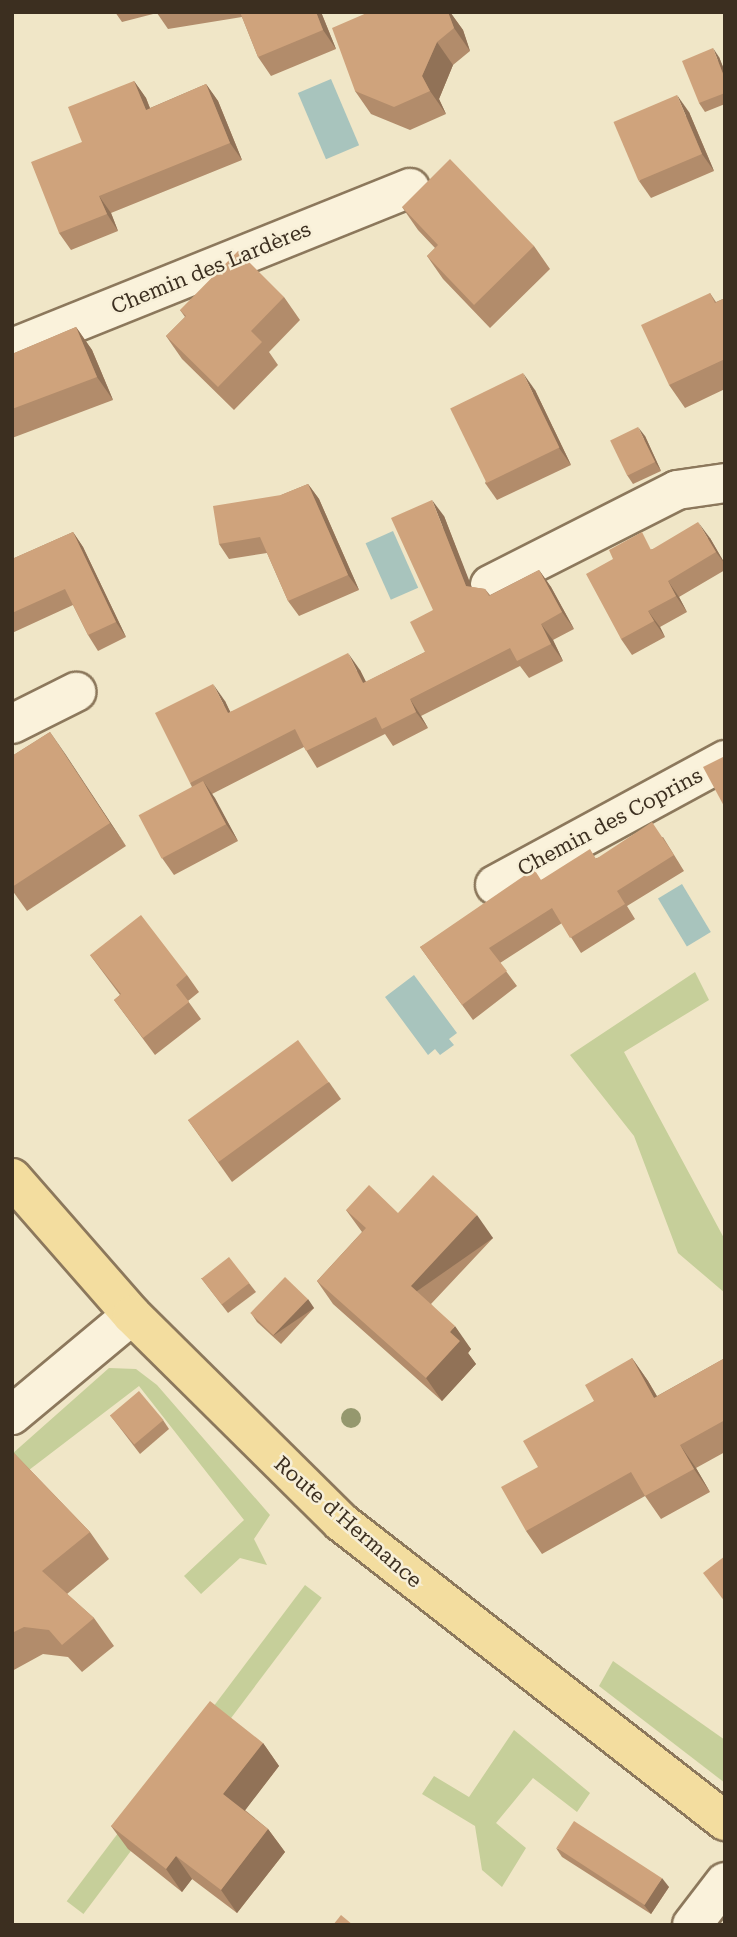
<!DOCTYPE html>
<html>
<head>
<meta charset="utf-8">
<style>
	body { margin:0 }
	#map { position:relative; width:737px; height:1937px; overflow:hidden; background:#f0e6c7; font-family:"Roboto Serif",serif }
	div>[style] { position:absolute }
	.green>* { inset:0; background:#c6cf9a; transform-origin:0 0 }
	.water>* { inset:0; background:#a8c4bd; transform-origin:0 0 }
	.roads { filter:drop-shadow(2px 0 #8c785c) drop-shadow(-2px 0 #8c785c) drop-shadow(0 2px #8c785c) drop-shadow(0 -2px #8c785c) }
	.minor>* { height:38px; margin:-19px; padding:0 19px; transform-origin:19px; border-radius:19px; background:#faf2db }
	.major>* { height:38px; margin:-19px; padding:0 19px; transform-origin:19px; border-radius:19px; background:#f3dd9f }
	.trees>* { width:20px; height:20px; margin:-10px; border-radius:50%; background:#95986e }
	.wall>* { inset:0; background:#b28c6b }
	.shaded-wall>* { inset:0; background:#917257; transform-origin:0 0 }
	.building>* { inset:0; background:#cfa37c; transform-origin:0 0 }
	span { translate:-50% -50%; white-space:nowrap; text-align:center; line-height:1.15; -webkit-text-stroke:5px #f7efd7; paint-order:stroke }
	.street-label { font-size:21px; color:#3c2f20 }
	.frame { position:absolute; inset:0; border:14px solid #3c2f20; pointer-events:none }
</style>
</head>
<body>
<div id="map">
	<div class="green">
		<div style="clip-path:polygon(695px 972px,709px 1000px,624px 1052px,725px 1240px,725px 1293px,678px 1253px,634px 1136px,570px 1055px)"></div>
		<div style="clip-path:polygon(109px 1368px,136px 1369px,157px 1385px,270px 1515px,254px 1539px,267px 1565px,240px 1558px,201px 1594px,184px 1576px,244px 1520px,139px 1386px,12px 1483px,12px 1454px)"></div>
		<div style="left:305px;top:1585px;width:21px;height:396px;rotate:37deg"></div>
		<div style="clip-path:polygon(613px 1661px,725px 1740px,725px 1783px,599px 1686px)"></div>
		<div style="clip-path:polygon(514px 1730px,590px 1793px,577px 1812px,533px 1778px,496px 1823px,526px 1848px,502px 1887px,482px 1870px,475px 1826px,422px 1794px,434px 1776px,469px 1797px)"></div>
	</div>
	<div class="water">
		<div style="left:331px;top:79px;width:72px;height:36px;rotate:67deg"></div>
		<div style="left:393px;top:531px;width:62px;height:30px;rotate:66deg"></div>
		<div style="left:682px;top:884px;width:56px;height:28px;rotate:59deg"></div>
		<div style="clip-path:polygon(414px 975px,457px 1033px,449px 1039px,454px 1045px,440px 1055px,435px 1049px,428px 1055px,385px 997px)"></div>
	</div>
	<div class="roads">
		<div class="minor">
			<div style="left:12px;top:348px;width:429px;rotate:-21.9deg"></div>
			<div style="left:490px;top:585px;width:210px;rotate:-26.9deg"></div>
			<div style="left:677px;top:490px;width:49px;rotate:-8.3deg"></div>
			<div style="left:12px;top:724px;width:72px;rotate:-26.6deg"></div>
			<div style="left:495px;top:885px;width:262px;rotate:-28.5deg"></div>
			<div style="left:12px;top:1415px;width:156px;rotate:-39.8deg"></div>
			<div style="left:692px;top:1925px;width:54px;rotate:-52.5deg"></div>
		</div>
		<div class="major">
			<div style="left:12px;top:1178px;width:182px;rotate:48.8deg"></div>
			<div style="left:132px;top:1315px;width:294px;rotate:44.7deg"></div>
			<div style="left:341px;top:1522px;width:487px;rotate:37.9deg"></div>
		</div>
	</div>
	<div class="trees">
		<div style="left:351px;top:1418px"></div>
	</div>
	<div class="wall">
		<div style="clip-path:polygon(115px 12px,321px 12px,336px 49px,271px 76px,258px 57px,242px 17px,168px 29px,157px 13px,122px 22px)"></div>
		<div style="clip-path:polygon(409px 12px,450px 12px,463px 30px,470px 51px,453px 65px,439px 99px,446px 114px,410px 130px,371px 114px,355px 91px,404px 14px)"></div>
		<div style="clip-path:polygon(719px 57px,725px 72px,725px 104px,705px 112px,699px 103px)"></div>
		<div style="clip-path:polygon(134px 81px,146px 98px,150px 108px,206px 84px,218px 101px,242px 160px,111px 213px,118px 231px,71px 250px,59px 233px,82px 142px)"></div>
		<div style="clip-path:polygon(689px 112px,714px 171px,651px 198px,639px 181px)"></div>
		<div style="clip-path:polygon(402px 207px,534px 246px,550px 269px,490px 328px,443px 279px,427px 256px,435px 248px,418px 230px)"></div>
		<div style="clip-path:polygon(710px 293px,716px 302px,725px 298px,725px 389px,685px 408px,669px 385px)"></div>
		<div style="clip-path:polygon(284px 297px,300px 320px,269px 352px,278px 365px,234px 410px,182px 359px,166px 336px,185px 317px,180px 310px)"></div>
		<div style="clip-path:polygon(76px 327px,92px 350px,113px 400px,12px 438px,12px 354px)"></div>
		<div style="clip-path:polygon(535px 390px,571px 465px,497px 500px,485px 483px)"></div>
		<div style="clip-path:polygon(645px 436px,661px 471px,633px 484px,627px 475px)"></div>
		<div style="clip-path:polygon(308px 484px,319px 499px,359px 590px,299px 616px,288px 601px,267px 553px,229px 559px,219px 544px,281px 495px)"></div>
		<div style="clip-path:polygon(444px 516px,471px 587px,485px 589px,490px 595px,539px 570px,551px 587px,574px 629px,553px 640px,563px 661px,529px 678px,520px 666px,421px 716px,428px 728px,393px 746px,385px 734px,317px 768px,304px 747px,212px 794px,238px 841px,174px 875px,162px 858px,192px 787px,190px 783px,225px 701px,230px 712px,360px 670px,366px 682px,425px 652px,433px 610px)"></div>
		<div style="clip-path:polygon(73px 532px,83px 547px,126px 637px,98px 651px,88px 635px,73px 605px,12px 633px,12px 559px)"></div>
		<div style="clip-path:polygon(710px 538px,725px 564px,725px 570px,679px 597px,687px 612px,660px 627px,665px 637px,632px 655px,621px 639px,613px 559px,653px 549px)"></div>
		<div style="clip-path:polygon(50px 732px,126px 846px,27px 911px,12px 890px,12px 756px)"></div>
		<div style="clip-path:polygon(663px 837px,684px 871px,627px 906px,635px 919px,581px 953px,562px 923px,500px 963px,517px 986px,473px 1020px,420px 947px,541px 880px,597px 858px)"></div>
		<div style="clip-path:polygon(90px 955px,187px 975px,199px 992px,188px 1001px,201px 1019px,155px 1055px,114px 1000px,120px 995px)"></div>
		<div style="clip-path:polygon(329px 1082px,341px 1099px,232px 1182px,188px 1120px)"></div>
		<div style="clip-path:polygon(346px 1210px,398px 1213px,493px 1238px,431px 1304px,471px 1349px,468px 1353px,476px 1364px,442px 1401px,333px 1304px,317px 1281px,362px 1232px)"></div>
		<div style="clip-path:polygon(201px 1278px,249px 1283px,256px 1292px,228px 1313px)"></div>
		<div style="clip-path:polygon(314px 1308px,281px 1344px,257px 1322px,251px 1313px)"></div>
		<div style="clip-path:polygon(632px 1358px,648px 1381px,657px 1396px,725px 1358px,725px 1452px,696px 1468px,710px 1492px,661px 1519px,645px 1496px,542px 1554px,526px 1531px,594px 1401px)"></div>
		<div style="clip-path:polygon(110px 1415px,163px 1420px,169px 1429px,140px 1454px)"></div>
		<div style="clip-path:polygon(12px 1451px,90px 1532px,109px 1559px,67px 1594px,94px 1618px,114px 1646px,82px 1672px,68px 1657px,43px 1654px,12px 1671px)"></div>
		<div style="clip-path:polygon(263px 1743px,279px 1766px,245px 1810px,268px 1829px,285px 1852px,237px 1913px,192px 1879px,182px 1892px,128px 1849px,111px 1826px)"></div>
		<div style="clip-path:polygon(556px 1848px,669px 1887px,651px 1914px,562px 1857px)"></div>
	</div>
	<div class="shaded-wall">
		<div style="clip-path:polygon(316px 12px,321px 12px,336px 49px,323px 30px)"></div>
		<div style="clip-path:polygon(448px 12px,450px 12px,463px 30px,470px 51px,454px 28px)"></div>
		<div style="clip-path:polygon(437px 42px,453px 65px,439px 99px,446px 114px,430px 91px,422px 76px)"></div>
		<div style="clip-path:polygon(713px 48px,719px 57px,725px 72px,725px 79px)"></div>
		<div style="clip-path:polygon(134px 81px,146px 98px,157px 127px,146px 110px)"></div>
		<div style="clip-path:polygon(206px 84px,218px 101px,242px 160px,230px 143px)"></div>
		<div style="clip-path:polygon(677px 95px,689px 112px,714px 171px,702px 154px)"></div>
		<div style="clip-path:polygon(99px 196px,111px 213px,118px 231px,107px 214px)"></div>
		<div style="clip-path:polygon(76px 327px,92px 350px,113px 400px,97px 377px)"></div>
		<div style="clip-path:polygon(523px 373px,535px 390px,571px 465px,559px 448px)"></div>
		<div style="clip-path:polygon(638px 427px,645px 436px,661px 471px,655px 462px)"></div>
		<div style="clip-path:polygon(308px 484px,319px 499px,359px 590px,348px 575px)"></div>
		<div style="clip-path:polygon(432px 500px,444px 516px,478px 603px,466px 586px)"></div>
		<div style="clip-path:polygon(698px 522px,710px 538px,725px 564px,716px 552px)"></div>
		<div style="clip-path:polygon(73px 532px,83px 547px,126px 637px,116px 622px)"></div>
		<div style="clip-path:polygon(539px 570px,551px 587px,574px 629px,562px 612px)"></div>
		<div style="clip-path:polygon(668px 581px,679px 597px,687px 612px,676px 596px)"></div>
		<div style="clip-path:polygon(648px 611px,660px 627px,665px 637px,654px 621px)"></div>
		<div style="clip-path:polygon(541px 624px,553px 640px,563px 661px,551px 644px)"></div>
		<div style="clip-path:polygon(348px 653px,360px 670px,375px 700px,363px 683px)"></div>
		<div style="clip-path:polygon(213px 684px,225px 701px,239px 730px,228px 713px)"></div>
		<div style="clip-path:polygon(410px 699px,421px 716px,428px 728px,416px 712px)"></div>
		<div style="clip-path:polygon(50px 732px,66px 755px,126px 846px,110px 823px)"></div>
		<div style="clip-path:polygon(203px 781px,215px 798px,238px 841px,226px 824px)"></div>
		<div style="left:477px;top:1215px;width:28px;height:97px;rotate:55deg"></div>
		<div style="left:308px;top:1299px;width:11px;height:49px;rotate:56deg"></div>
		<div style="clip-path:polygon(455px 1326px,471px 1349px,468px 1353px,476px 1364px,442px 1401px,426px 1378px,450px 1332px)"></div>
		<div style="clip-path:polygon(632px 1358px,648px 1381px,671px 1421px,654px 1398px)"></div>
		<div style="clip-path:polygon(680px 1445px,696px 1468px,710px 1492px,694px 1469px)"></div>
		<div style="clip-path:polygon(263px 1743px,279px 1766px,240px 1817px,223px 1794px)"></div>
		<div style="clip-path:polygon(268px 1829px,285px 1852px,237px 1913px,221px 1890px)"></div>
		<div style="clip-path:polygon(176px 1856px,192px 1879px,182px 1892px,166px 1869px)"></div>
		<div style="clip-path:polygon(662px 1878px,669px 1887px,651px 1914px,644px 1905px)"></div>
	</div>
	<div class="building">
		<div style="clip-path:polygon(240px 12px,316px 12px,323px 30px,258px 57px)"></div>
		<div style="clip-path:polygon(369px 12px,399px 12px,404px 14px,409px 12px,448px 12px,454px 28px,437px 42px,422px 76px,430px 91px,394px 107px,355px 91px,332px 28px)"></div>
		<div style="clip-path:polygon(713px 48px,725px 79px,725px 93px,699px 103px,682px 61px)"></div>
		<div style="clip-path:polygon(134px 81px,146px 110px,206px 84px,230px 143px,99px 196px,107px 214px,59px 233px,31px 162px,82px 142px,68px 107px)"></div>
		<div style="left:677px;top:95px;width:64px;height:69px;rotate:67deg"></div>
		<div style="clip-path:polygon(450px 159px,534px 246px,474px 305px,427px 256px,438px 245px,402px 207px)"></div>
		<div style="clip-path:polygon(238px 251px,284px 297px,251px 331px,262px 342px,218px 387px,166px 336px,186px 316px,180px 310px)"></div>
		<div style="clip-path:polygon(710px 293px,715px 303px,725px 298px,725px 359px,669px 385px,641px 325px)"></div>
		<div style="clip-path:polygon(76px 327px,97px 377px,12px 409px,12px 354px)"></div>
		<div style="left:523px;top:373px;width:83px;height:81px;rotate:64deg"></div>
		<div style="left:638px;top:427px;width:39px;height:31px;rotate:64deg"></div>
		<div style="clip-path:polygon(308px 484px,348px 575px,288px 601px,260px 537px,219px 544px,213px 506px,281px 495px)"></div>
		<div style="clip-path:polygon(432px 500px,466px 586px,485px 589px,489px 596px,539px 570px,562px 612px,541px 624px,551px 644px,517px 661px,510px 648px,410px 699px,416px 712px,382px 729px,376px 717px,306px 751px,295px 729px,190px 783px,155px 713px,213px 684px,228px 713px,348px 653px,363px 683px,425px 652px,410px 622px,433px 610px,391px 518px)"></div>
		<div style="clip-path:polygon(698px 522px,716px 552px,668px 581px,676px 596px,648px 611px,654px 621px,621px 639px,586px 574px,613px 559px,609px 550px,642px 532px,651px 550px)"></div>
		<div style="clip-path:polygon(73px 532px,116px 622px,88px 635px,65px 589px,12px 613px,12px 559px)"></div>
		<div style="clip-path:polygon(50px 732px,110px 823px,12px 887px,12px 756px)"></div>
		<div style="clip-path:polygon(725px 756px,725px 808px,703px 767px)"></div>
		<div style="left:203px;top:781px;width:49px;height:73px;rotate:62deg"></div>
		<div style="clip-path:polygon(652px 822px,674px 855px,617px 891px,625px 904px,570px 938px,552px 908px,489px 948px,507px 971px,462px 1005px,420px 947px,534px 869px,541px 880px,590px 849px,596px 859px)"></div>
		<div style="clip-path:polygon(141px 915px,187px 975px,176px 985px,189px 1002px,143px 1038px,114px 1000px,121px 994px,90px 955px)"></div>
		<div style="left:298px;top:1040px;width:52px;height:136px;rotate:54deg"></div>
		<div style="clip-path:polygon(433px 1175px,477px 1215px,411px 1286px,455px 1326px,450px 1332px,460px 1341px,426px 1378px,317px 1281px,366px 1228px,346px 1210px,369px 1185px,398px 1213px)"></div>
		<div style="left:229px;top:1257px;width:33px;height:35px;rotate:52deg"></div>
		<div style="left:285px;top:1277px;width:32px;height:50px;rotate:44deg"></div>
		<div style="clip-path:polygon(632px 1358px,654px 1398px,725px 1358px,725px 1420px,680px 1445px,694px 1469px,645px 1496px,631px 1472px,526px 1531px,501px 1487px,538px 1467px,523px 1441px,594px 1401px,585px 1385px)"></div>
		<div style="left:139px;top:1391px;width:38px;height:38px;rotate:50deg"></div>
		<div style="clip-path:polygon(12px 1451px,90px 1532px,42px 1571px,94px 1618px,62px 1645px,49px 1630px,24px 1627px,12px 1633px)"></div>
		<div style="clip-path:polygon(725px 1556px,725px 1602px,703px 1573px)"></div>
		<div style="clip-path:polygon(210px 1701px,263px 1743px,223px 1794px,268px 1829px,221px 1890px,176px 1856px,166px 1869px,111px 1826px)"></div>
		<div style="left:574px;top:1821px;width:105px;height:32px;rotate:33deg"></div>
		<div style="clip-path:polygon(341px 1915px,353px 1925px,333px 1925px)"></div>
	</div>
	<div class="street-label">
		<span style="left:211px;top:268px;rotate:-22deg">Chemin des Lardères</span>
		<span style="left:610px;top:822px;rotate:-28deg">Chemin des Coprins</span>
		<span style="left:348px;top:1522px;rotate:41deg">Route d'Hermance</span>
	</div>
	<div class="frame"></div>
</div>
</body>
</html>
